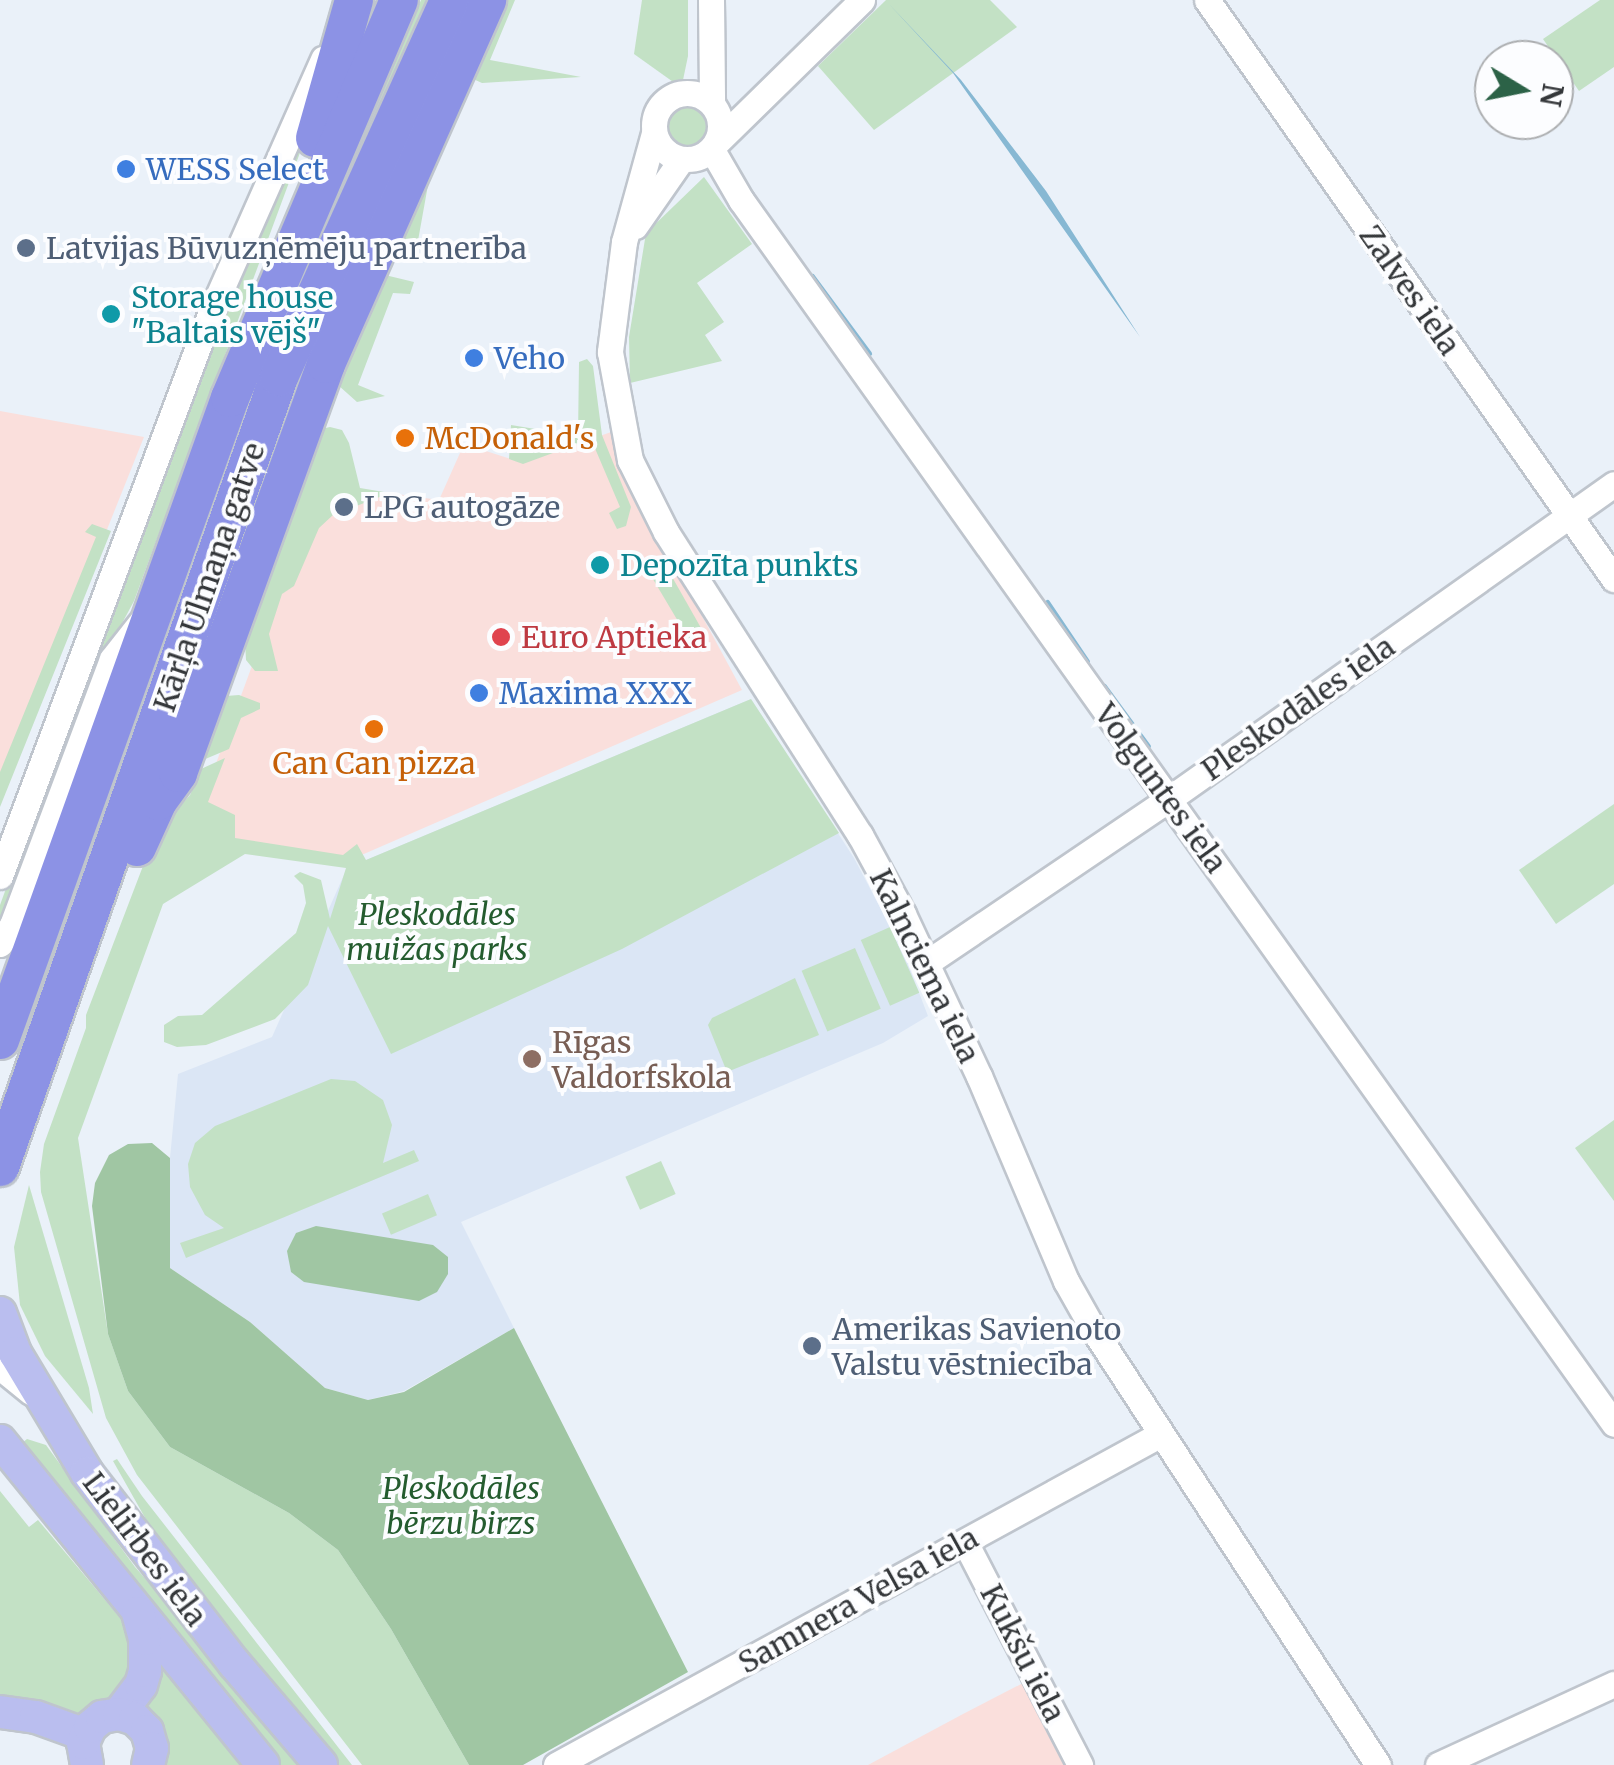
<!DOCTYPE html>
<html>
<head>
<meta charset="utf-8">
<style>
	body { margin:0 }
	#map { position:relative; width:1614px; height:1765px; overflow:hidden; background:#eaf1f9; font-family:Merriweather,serif }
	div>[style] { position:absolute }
	.commercial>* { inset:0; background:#fadfdc }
	.built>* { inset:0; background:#dbe6f5 }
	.green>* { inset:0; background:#c3e1c5; transform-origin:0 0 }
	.round { border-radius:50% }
	.forest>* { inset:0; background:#a0c6a3 }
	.water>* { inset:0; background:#87b8d3 }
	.stream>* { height:5px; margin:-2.5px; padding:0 2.5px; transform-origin:2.5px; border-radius:2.5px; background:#87b8d3 }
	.roads { filter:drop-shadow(2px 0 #bfc5cd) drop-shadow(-2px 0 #bfc5cd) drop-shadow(0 2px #bfc5cd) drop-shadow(0 -2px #bfc5cd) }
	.minor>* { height:25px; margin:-12.5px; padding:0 12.5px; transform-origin:12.5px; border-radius:12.5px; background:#fff }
	.minor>.ring { margin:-12.5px; padding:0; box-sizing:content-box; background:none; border:25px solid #fff; border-radius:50% }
	.major>* { height:32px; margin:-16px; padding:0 16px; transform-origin:16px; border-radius:16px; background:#babeef }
	.highway>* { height:38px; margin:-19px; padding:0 19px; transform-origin:19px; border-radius:19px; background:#8c92e5 }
	.dots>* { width:28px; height:28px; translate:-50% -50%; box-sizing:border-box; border:5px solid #fcfdff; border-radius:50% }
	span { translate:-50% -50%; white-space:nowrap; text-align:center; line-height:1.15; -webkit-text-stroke:8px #fcfdff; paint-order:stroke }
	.shop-label { font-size:30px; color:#366cbe }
	.left { translate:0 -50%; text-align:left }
	.service-label { font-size:30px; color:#4e5e75 }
	.street-label { font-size:30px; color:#34373a }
	.culture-label { font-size:30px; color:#0d838f }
	.food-label { font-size:30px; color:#c56008 }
	.health-label { font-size:30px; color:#be3a42 }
	.park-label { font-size:30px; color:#245c2f; font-style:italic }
	.education-label { font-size:30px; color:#785e54 }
	.north { position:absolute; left:1474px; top:40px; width:100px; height:100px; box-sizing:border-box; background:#fcfdff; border:2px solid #acaeb0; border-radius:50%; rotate:100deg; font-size:28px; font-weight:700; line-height:40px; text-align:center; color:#34373a }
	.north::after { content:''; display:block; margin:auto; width:35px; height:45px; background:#2c6247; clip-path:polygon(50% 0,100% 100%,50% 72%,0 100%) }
</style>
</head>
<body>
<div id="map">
	<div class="commercial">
		<div style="clip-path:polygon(0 411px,144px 437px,0 797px)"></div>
		<div style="clip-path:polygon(614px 431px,620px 464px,742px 690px,350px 860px,226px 843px,200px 807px,305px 522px,390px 493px,439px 500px,464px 444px,523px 463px)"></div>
		<div style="clip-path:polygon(1025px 1682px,1065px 1765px,868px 1765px,963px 1714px)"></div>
	</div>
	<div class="built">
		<div style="clip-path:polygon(751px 699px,854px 858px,903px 951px,928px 1016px,883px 1043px,461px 1222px,514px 1328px,404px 1391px,368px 1400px,325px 1388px,250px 1322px,170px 1268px,170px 1158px,178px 1074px,272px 1037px,347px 868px)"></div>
	</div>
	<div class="green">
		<div style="clip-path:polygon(421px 0,435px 0,0 1131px,0 1104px,238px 429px,274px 336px)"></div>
		<div style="clip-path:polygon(506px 0,515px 0,490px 60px,581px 77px,482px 83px,471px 78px)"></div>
		<div style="clip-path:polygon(642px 0,688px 0,688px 56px,683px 80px,676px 84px,634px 54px)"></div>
		<div style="clip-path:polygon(886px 0,990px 0,1017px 27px,874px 130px,818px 66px)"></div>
		<div style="clip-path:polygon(1600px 0,1614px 0,1614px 67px,1579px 91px,1543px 39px)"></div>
		<div style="clip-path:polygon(464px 95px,428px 185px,414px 263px,409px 263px,396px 253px)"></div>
		<div class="round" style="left:666px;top:106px;width:42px;height:42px"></div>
		<div style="clip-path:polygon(311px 123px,134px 601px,105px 655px,0 932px,0 905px,182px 406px,300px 127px)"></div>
		<div style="clip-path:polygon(704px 177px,752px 244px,697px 283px,724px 322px,705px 335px,722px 361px,630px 383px,629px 337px,646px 233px)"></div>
		<div style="clip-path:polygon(385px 275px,414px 282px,410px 294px,393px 293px,358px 385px,385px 396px,357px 402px,338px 385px)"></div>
		<div style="clip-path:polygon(587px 359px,593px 366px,602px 435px,631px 507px,626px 526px,617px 529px,609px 513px,620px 507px,591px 439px,523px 464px,509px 459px,511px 425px,578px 436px,579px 362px)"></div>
		<div style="clip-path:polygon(330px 427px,342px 430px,349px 443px,360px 488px,390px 493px,333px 515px,319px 528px,294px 586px,282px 594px,269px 634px,278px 671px,255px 671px,246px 660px,245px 641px,321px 429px)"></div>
		<div style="clip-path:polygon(92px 524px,111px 531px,0 807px,0 772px,96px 537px,85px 532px)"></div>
		<div style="clip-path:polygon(651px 560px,667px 568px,705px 635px,691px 643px,644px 564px)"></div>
		<div style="clip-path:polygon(239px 695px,260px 703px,260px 709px,241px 718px,229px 749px,203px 760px,226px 696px)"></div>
		<div style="clip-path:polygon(751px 699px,839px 833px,622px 949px,391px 1054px,328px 926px,308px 985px,275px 1019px,206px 1045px,177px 1047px,164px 1042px,164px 1025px,178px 1016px,202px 1015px,296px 933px,306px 903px,303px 885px,294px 876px,300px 872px,321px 880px,330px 919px,346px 868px,245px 854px,163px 904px,78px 1138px,108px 1334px,128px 1391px,170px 1447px,289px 1513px,338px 1550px,391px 1629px,469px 1765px,362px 1765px,137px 1475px,106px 1418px,41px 1192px,40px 1172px,44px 1144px,86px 1028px,86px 1015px,156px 832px,190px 795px,201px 769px,225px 758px,208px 802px,235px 815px,235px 838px,343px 855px,357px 844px,366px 860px)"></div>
		<div style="clip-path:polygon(1614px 804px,1614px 884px,1556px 924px,1519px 870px)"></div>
		<div style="left:890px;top:927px;width:72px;height:32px;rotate:66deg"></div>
		<div style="left:855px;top:948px;width:66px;height:58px;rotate:67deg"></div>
		<div style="clip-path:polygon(795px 978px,819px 1035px,727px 1072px,708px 1025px,712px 1018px)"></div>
		<div style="clip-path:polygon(331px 1079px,355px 1081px,383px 1100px,392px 1125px,383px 1163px,414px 1150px,419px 1161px,186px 1258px,180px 1243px,224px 1228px,205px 1215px,190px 1187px,188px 1164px,195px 1143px,215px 1126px)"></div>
		<div style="clip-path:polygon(1614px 1120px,1614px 1201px,1575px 1148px)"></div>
		<div style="left:661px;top:1161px;width:36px;height:39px;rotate:66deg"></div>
		<div style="clip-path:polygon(29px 1185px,89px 1388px,93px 1414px,45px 1356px,20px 1305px,14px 1247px)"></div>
		<div style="left:428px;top:1194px;width:23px;height:50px;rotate:67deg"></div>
		<div style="clip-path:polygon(27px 1439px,46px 1445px,135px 1567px,310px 1765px,276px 1765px,22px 1443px)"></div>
		<div style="clip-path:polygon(117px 1459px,142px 1496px,352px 1765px,335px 1765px,196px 1589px,148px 1523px,113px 1461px)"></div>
		<div style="clip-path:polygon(0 1491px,29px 1527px,38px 1520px,133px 1633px,128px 1692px,83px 1716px,0 1702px)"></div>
		<div style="clip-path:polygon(153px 1653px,248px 1765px,161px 1765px,138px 1708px)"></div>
	</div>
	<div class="forest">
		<div style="clip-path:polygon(152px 1143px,170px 1158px,170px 1268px,250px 1322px,325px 1388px,368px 1400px,404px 1392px,514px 1328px,688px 1672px,523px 1765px,469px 1765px,391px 1629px,338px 1550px,289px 1513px,170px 1447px,128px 1391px,108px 1334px,92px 1206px,95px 1183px,109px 1155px,128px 1144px)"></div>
		<div style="clip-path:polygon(316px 1226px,433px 1245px,448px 1257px,448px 1274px,437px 1292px,419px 1301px,304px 1282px,291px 1272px,287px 1251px,296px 1233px)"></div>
	</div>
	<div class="water">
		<div style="clip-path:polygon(888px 3px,961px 80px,1046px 191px,1140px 337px,953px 73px)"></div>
	</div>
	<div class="stream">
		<div style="left:812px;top:276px;width:96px;rotate:53.5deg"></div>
		<div style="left:1047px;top:602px;width:71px;rotate:55.9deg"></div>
		<div style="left:1104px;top:686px;width:74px;rotate:53.7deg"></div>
	</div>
	<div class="roads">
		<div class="minor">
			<div style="left:711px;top:0;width:103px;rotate:89.4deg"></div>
			<div style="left:1207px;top:0;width:708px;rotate:54.9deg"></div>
			<div class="ring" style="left:654px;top:93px;width:41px;height:41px"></div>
			<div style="left:654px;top:133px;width:113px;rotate:105.4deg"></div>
			<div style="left:624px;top:242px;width:111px;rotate:97.3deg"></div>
			<div style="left:610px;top:352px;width:110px;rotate:79.5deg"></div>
			<div style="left:630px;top:460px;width:80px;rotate:63.4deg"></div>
			<div style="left:666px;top:532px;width:360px;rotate:57.4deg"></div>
			<div style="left:860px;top:835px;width:90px;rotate:61.4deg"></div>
			<div style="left:903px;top:914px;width:179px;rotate:64.9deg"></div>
			<div style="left:979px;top:1076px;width:223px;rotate:67deg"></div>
			<div style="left:1066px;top:1281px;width:55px;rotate:60.6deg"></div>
			<div style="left:1093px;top:1329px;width:521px;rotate:56.83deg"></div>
			<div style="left:717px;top:142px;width:203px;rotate:-44.4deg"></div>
			<div style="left:712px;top:150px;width:58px;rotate:59.9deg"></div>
			<div style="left:741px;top:200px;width:1503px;rotate:54.5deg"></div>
			<div style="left:635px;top:226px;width:80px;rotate:-55.1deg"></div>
			<div style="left:0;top:876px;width:602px;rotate:-69.49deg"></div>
			<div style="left:211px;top:312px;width:277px;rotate:-66.1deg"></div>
			<div style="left:0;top:944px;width:22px;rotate:-58deg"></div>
			<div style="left:12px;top:925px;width:284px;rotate:-69.4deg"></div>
			<div style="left:112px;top:659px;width:47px;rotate:-51.9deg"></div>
			<div style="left:928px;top:962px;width:291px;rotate:-34.1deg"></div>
			<div style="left:1169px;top:799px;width:545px;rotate:-35.29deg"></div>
			<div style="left:0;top:1367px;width:40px;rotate:39deg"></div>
			<div style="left:965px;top:1542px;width:251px;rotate:62.7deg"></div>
			<div style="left:556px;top:1765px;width:687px;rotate:-28.69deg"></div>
			<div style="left:1438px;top:1765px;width:194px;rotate:-24.7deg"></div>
		</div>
		<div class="major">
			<div style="left:0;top:1313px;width:43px;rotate:69.4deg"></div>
			<div style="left:15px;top:1353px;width:140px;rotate:59deg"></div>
			<div style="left:87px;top:1473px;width:240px;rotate:52.3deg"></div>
			<div style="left:234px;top:1663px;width:134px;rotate:49.5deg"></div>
			<div style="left:0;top:1441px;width:417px;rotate:50.9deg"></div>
			<div style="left:0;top:1712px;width:36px;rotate:8deg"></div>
			<div style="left:36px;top:1717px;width:53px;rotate:19.8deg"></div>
			<div style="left:119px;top:1714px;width:36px;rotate:-53deg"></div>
			<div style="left:141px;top:1685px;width:15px;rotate:-74deg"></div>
			<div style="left:145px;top:1671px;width:32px;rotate:-90deg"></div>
			<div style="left:145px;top:1639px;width:27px;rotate:-105deg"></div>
			<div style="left:87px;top:1765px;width:22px;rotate:-100deg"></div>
			<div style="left:83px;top:1743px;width:17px;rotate:-66deg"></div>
			<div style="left:90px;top:1727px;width:16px;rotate:-40deg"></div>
			<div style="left:102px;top:1717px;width:17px;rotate:-10deg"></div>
			<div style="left:119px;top:1714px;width:17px;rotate:17deg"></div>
			<div style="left:135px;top:1719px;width:17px;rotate:45deg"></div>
			<div style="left:147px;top:1731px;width:18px;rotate:74deg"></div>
			<div style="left:152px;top:1748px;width:17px;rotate:103deg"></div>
		</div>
		<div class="highway">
			<div style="left:315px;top:138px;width:143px;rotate:-74.2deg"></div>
			<div style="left:137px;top:847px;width:51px;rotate:-65.5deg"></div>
			<div style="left:158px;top:801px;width:34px;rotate:-54deg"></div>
			<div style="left:178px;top:773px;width:435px;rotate:-70.1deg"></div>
			<div style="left:326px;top:364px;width:398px;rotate:-66.1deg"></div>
			<div style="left:0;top:1040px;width:682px;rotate:-70.29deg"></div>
			<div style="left:230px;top:398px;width:432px;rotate:-67deg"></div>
			<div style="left:0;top:1167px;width:838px;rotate:-70.55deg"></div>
			<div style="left:279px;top:377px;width:414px;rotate:-65.7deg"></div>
		</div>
	</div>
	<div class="dots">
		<div style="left:126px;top:169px;background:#3f7fe0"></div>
		<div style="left:26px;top:248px;background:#5c6f8a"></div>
		<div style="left:111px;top:314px;background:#0f9aa8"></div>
		<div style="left:474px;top:358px;background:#3f7fe0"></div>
		<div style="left:405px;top:438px;background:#e8710a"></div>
		<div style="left:344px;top:507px;background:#5c6f8a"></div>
		<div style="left:600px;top:565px;background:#0f9aa8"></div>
		<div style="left:501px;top:637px;background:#e0444e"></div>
		<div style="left:479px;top:693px;background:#3f7fe0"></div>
		<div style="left:374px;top:729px;background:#e8710a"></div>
		<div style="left:532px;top:1059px;background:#8d6e63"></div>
		<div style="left:812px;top:1346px;background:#5c6f8a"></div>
	</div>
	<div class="shop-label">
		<span class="left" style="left:146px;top:169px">WESS Select</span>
		<span class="left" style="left:494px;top:358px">Veho</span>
		<span class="left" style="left:499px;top:693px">Maxima XXX</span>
	</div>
	<div class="service-label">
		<span class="left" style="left:46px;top:248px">Latvijas Būvuzņēmēju partnerība</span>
		<span class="left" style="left:364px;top:507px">LPG autogāze</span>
		<span class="left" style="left:832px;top:1346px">Amerikas Savienoto<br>Valstu vēstniecība</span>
	</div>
	<div class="street-label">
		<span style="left:1410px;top:290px;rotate:55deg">Zalves iela</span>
		<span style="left:209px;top:577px;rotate:-71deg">Kārļa Ulmaņa gatve</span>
		<span style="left:1298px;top:708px;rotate:-35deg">Pleskodāles iela</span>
		<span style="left:1161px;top:788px;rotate:54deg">Volguntes iela</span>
		<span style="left:925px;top:966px;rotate:64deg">Kalnciema iela</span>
		<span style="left:145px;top:1549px;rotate:53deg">Lielirbes iela</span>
		<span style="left:858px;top:1600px;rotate:-29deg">Samnera Velsa iela</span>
		<span style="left:1023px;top:1653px;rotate:63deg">Kukšu iela</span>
	</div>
	<div class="culture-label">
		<span class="left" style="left:131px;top:314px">Storage house<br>"Baltais vējš"</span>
		<span class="left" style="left:620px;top:565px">Depozīta punkts</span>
	</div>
	<div class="food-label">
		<span class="left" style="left:425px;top:438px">McDonald's</span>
		<span style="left:374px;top:763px">Can Can pizza</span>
	</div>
	<div class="health-label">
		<span class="left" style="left:521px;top:637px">Euro Aptieka</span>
	</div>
	<div class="park-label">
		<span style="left:437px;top:931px">Pleskodāles<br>muižas parks</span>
		<span style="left:461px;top:1505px">Pleskodāles<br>bērzu birzs</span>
	</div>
	<div class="education-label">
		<span class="left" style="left:552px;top:1059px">Rīgas<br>Valdorfskola</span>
	</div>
	<div class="north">N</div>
</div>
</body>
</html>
